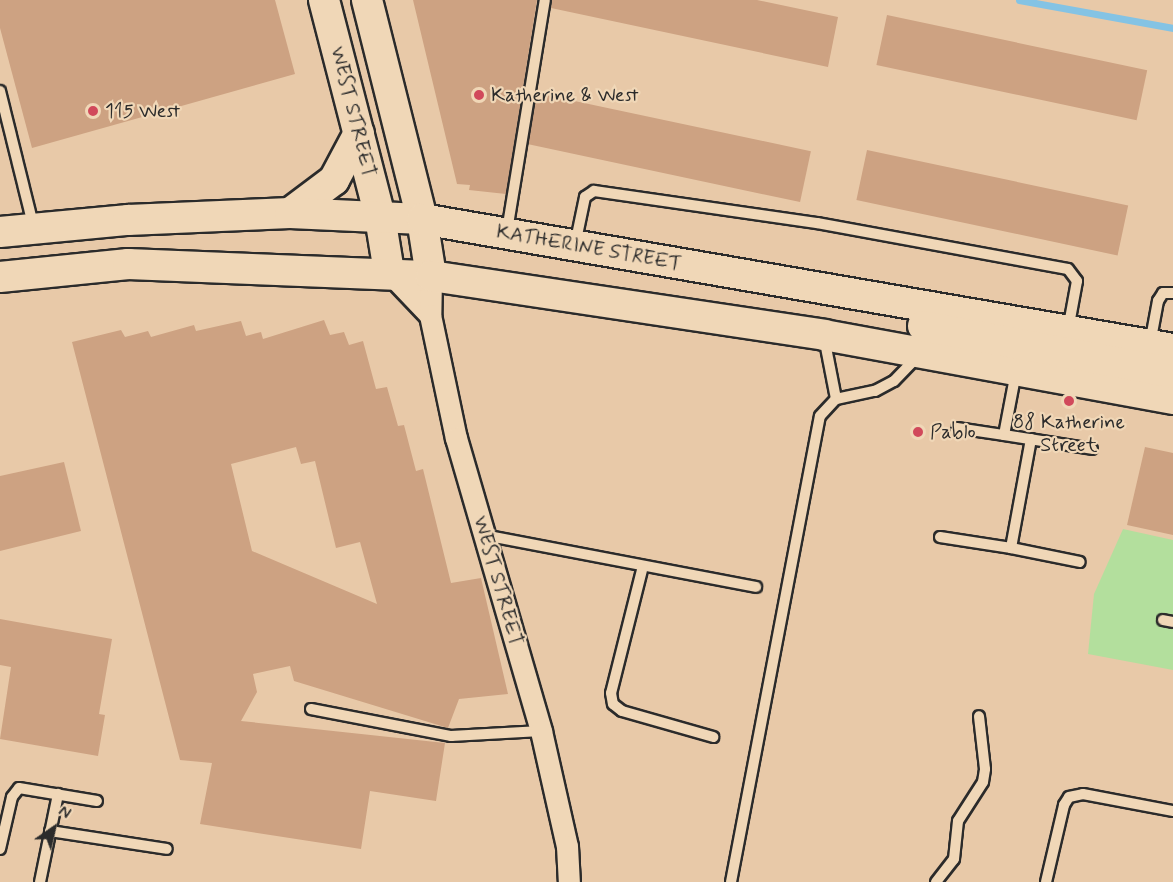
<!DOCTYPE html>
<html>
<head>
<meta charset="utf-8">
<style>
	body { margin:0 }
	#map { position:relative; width:1173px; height:882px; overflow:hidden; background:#e8c9a8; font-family:Mynerve,sans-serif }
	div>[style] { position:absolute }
	.green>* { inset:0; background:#b3df9d }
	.stream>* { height:7px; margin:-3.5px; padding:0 3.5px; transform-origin:3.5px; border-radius:3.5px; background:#84c3e4 }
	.building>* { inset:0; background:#cda282; transform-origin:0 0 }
	.roads { filter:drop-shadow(2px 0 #2b2b2b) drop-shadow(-2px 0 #2b2b2b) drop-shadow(0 2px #2b2b2b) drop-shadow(0 -2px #2b2b2b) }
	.lane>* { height:10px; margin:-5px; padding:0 5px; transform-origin:5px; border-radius:5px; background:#f0d7b7 }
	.street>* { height:21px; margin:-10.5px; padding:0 10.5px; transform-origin:10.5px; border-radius:10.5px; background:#f0d7b7 }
	.secondary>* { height:30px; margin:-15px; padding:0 15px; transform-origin:15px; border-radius:15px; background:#f0d7b7 }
	.dots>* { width:16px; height:16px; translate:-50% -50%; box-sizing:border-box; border:3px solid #f0d7b7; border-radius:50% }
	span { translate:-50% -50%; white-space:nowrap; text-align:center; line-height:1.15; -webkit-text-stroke:4.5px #f0d7b7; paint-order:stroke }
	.poi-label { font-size:20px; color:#2b2b2b }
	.left { translate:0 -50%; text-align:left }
	.street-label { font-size:20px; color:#2b2b2b }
	.north { position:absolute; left:24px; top:798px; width:60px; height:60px; -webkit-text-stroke:4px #f0d7b7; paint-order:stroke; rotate:34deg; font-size:16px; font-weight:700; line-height:24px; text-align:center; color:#2b2b2b }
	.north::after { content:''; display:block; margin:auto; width:21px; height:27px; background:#2b2b2b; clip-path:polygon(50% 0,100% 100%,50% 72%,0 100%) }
</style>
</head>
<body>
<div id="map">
	<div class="green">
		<div style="clip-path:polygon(1123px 529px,1173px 540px,1173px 670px,1088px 654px,1094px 594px)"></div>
	</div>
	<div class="stream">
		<div style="left:1019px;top:0;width:157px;rotate:10.3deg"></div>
	</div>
	<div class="building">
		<div style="clip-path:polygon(0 0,275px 0,295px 74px,32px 148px,0 28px)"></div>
		<div style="clip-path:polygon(413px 0,537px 0,506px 194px,469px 190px,470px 185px,457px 184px)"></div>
		<div style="clip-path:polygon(552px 0,757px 0,838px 17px,828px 67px,551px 8px)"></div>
		<div style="left:887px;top:15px;width:266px;height:51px;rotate:12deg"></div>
		<div style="left:537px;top:93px;width:280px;height:52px;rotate:12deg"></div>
		<div style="left:867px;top:150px;width:267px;height:51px;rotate:12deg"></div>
		<div style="clip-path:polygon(evenodd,324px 320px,330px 335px,344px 332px,349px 345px,363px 341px,376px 389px,387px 387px,398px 426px,404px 425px,416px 471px,423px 469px,451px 583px,481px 578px,508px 694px,459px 699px,448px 728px,294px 681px,290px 666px,253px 674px,257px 692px,241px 721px,445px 743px,436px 801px,370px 791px,361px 849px,200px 824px,212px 763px,180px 760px,72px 342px,121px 330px,125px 337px,148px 331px,151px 337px,194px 325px,196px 331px,241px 321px,246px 336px,261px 332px,263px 339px,324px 320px,296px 447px,301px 464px,315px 461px,336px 548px,360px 542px,377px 604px,252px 551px,231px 464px,296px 447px)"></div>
		<div style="clip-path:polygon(1145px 447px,1173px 453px,1173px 535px,1127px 525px)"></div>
		<div style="clip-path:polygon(64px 462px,81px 531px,0 551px,0 476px)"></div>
		<div style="clip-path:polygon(0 619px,112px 639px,99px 714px,105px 715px,98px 756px,0 739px,11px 667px,0 665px)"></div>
	</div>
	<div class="roads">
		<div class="lane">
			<div style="left:0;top:91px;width:141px;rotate:76.1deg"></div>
			<div style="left:507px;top:231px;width:234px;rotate:-80.7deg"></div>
			<div style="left:575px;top:245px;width:49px;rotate:-78.2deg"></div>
			<div style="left:585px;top:197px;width:11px;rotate:-34deg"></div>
			<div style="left:594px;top:191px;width:225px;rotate:8.2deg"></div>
			<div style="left:817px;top:223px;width:255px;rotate:10.4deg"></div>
			<div style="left:1068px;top:269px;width:15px;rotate:53deg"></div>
			<div style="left:1077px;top:281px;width:50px;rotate:100.4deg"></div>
			<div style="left:824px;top:337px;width:63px;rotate:79deg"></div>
			<div style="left:1150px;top:344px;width:44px;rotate:-79.5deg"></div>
			<div style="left:1158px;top:301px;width:9px;rotate:-58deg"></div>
			<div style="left:1163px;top:293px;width:10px"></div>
			<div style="left:1016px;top:372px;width:64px;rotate:100.8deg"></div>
			<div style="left:1004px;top:435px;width:89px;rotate:9deg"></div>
			<div style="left:957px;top:428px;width:48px;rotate:8.5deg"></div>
			<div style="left:1031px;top:439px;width:111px;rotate:100.4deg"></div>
			<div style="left:1011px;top:548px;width:70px;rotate:11.5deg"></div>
			<div style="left:484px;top:535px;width:277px;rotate:10.8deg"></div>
			<div style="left:940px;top:537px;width:72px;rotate:8.8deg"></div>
			<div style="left:643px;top:566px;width:131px;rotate:104.1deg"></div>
			<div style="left:611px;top:693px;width:11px;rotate:80deg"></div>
			<div style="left:613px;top:704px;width:11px;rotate:38deg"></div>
			<div style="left:622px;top:711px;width:95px;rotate:15.9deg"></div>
			<div style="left:1163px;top:620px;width:10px;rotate:11deg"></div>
			<div style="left:311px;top:709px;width:143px;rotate:10.9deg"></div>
			<div style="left:451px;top:736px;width:90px;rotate:-3.2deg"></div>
			<div style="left:50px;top:831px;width:118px;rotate:8.7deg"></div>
			<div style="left:0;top:849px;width:53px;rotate:-77deg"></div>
			<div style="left:12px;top:797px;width:11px;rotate:-52deg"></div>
			<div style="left:19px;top:788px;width:79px;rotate:9.5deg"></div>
			<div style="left:40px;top:882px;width:90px;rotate:-78.4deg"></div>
			<div style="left:731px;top:882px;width:474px;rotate:-79.2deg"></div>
			<div style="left:820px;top:416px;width:23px;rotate:-47deg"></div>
			<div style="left:836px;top:399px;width:40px;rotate:-12deg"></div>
			<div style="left:875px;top:391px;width:21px;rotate:-28deg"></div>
			<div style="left:894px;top:381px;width:33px;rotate:-46deg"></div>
			<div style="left:936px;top:882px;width:29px;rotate:-52deg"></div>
			<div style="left:954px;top:859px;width:38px;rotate:-84deg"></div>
			<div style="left:958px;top:821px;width:46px;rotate:-57.3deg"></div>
			<div style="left:983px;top:782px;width:13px;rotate:-81deg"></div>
			<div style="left:985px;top:769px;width:53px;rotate:-96.5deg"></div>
			<div style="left:1046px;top:882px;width:79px;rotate:-76.8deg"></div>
			<div style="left:1064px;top:805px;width:9px;rotate:-58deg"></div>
			<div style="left:1069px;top:797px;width:14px;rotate:-12deg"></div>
			<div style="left:1083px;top:794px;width:92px;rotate:10.7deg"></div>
		</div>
		<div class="street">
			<div style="left:389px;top:272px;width:59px;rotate:46.4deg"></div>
			<div style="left:431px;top:276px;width:39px;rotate:91deg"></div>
			<div style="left:430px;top:315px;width:126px;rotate:78.1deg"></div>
			<div style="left:456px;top:438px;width:305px;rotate:73.8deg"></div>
			<div style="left:541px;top:731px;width:118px;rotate:77.3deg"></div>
			<div style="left:567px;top:846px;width:36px;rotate:87deg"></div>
		</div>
		<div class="secondary">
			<div style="left:324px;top:0;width:224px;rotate:75.5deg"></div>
			<div style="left:380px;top:217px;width:56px;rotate:80.7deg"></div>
			<div style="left:367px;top:0;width:226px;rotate:75.9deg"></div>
			<div style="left:422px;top:219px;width:58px;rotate:81deg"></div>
			<div style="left:290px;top:213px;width:55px;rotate:-36.9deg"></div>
			<div style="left:334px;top:180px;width:53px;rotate:-62deg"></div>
			<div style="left:0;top:232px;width:129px;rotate:-5.4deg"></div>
			<div style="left:128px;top:220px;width:162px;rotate:-2.5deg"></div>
			<div style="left:290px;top:213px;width:132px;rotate:2.6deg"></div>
			<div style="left:422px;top:219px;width:762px;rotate:9.82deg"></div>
			<div style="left:0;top:277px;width:129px;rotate:-5.8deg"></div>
			<div style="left:128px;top:264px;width:303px;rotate:2.3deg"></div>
			<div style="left:431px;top:276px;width:397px;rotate:8.5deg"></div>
			<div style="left:824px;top:335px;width:355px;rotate:10.4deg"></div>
			<div style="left:923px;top:326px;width:254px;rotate:10.6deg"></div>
		</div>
	</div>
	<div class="dots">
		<div style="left:479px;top:95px;background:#d1495b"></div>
		<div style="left:93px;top:111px;background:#d1495b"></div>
		<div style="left:1069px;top:401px;background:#d1495b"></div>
		<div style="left:918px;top:432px;background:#d1495b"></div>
	</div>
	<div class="poi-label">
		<span class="left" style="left:491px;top:95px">Katherine &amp; West</span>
		<span class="left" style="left:105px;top:111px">115 West</span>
		<span style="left:1069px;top:434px">88 Katherine<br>Street</span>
		<span class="left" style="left:930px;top:432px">Pablo</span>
	</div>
	<div class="street-label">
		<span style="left:353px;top:112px;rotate:76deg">WEST STREET</span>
		<span style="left:589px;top:248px;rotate:10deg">KATHERINE STREET</span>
		<span style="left:498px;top:581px;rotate:74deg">WEST STREET</span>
	</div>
	<div class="north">N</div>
</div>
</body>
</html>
